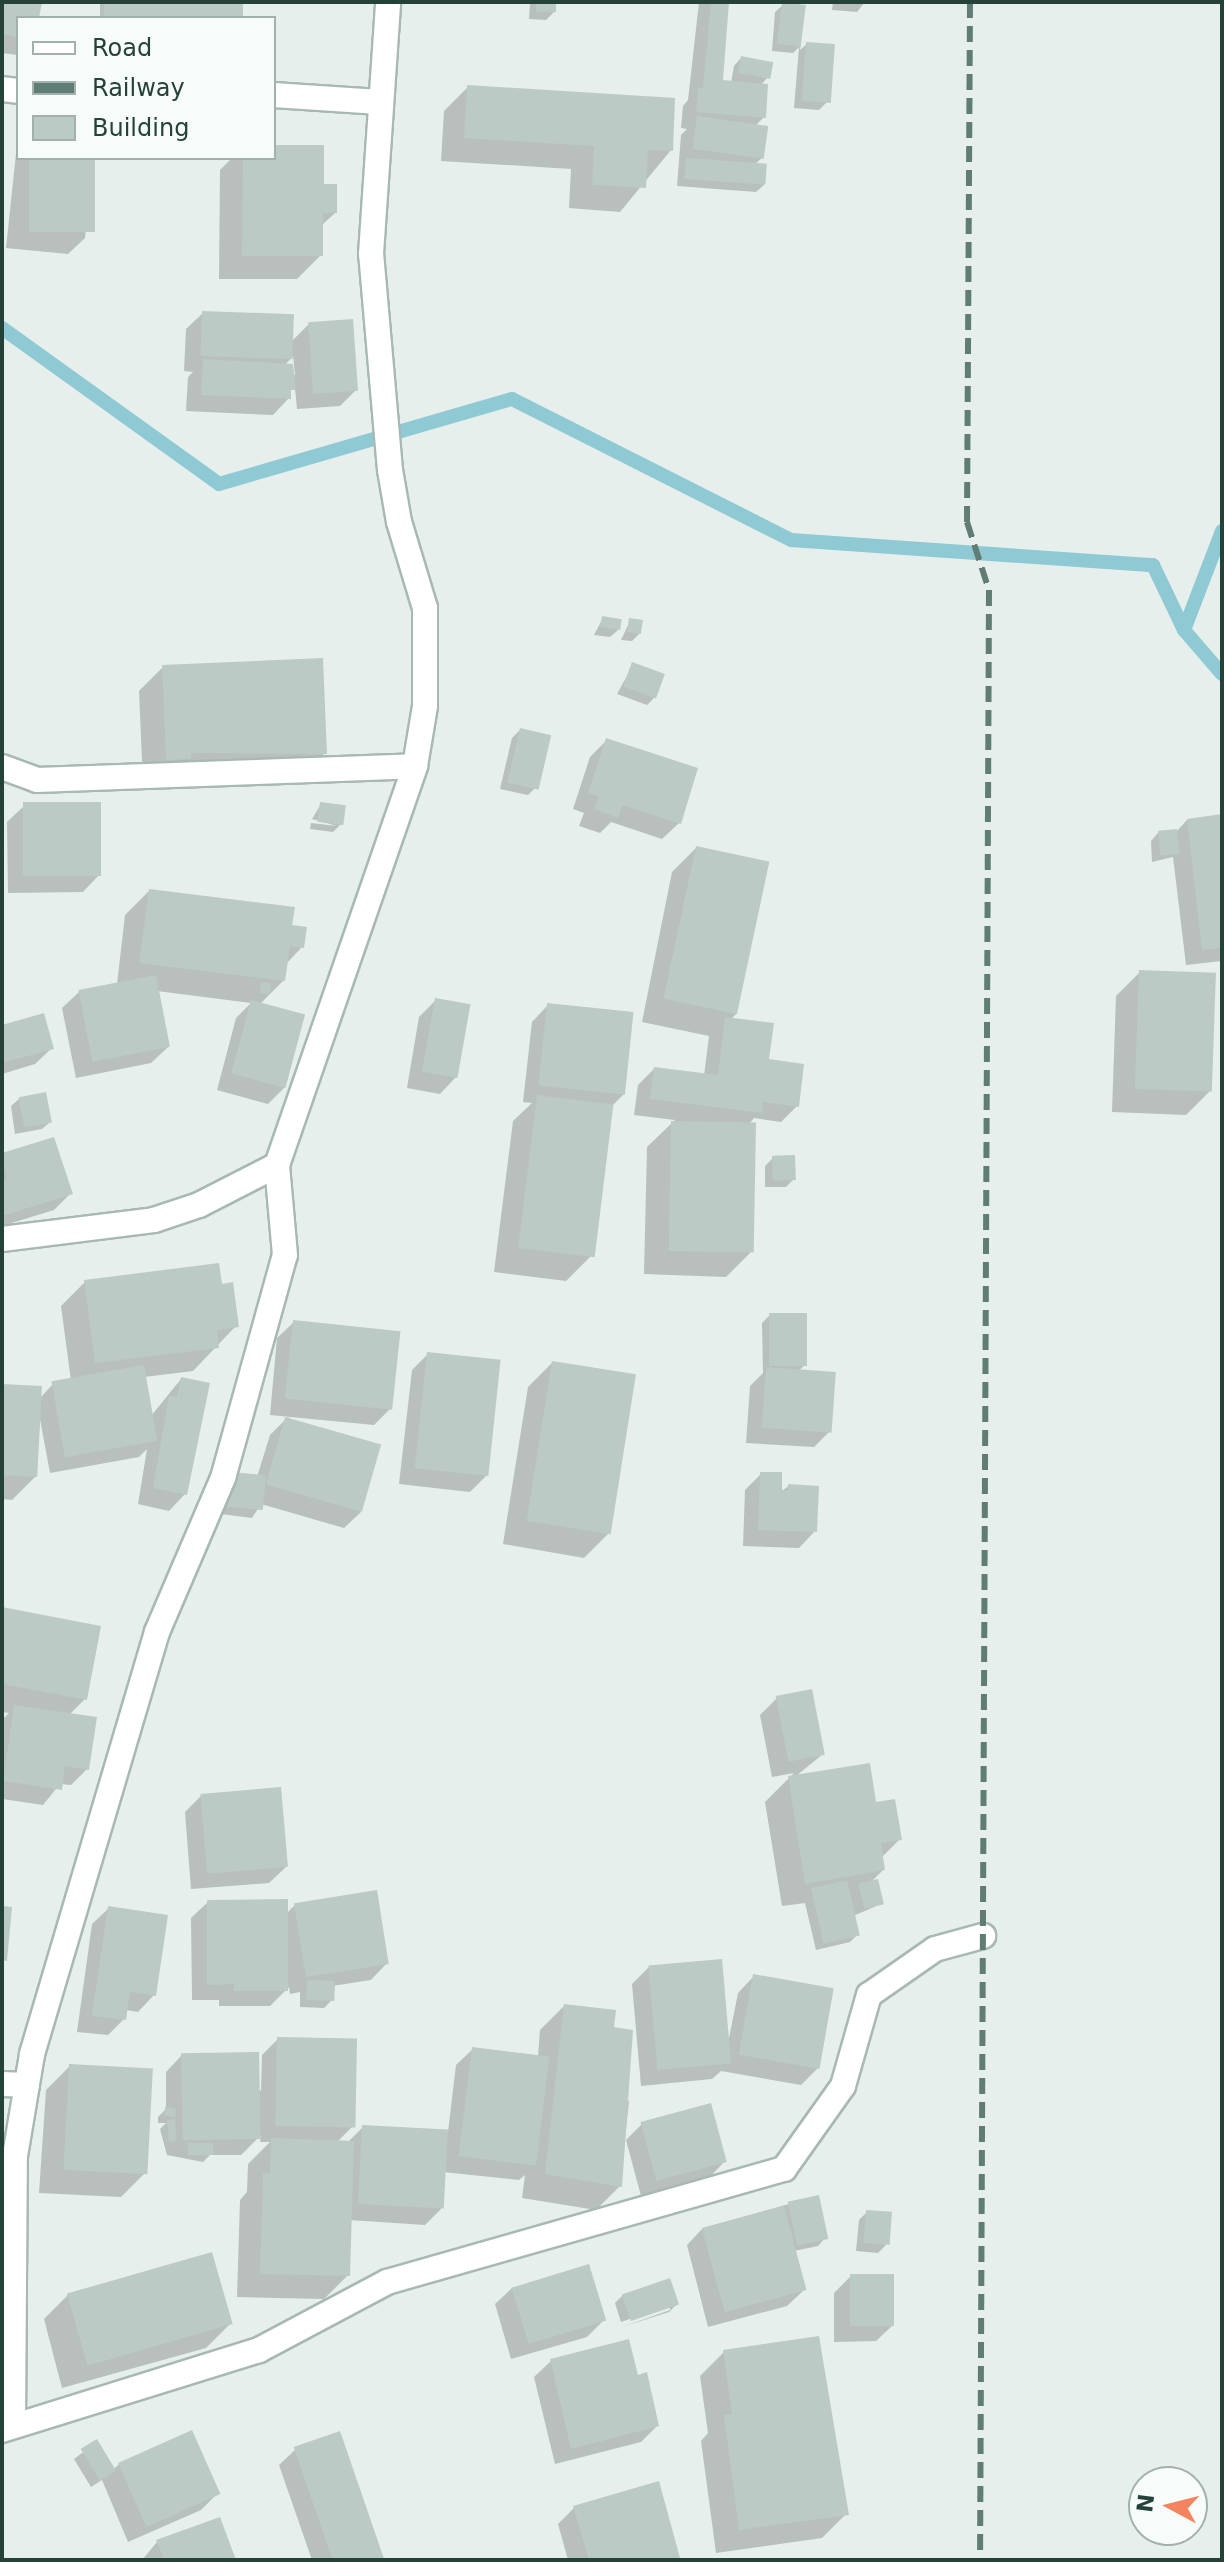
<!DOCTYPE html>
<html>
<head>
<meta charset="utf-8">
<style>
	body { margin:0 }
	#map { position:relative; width:1224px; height:2562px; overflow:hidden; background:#e6efeb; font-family:"DejaVu Sans",sans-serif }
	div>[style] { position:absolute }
	.shadow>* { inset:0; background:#0003; transform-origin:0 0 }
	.stream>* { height:14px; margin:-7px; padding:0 7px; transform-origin:7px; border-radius:7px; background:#8ec9d4 }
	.building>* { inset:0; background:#bbcac4; transform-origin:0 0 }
	.roads { filter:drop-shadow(2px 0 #a8b8b2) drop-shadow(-2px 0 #a8b8b2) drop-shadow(0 2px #a8b8b2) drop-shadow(0 -2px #a8b8b2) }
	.minor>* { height:24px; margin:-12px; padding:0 12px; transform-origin:12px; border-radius:12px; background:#fff }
	.rail>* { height:6px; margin-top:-3px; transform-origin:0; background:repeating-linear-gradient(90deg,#5f7d75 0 16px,transparent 0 24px) }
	span { translate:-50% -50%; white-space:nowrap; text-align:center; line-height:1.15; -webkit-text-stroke:8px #f7fbf9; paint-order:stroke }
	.frame { position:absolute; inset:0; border:4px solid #24423a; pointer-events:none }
	.legend { position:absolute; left:16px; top:16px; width:260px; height:144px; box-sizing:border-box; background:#f7fbf9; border:2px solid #a3b1ad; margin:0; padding:10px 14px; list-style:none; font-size:24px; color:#24423a }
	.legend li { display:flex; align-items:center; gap:16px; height:40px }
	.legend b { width:40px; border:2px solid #a3b1ad }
	.north { position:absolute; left:1128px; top:2466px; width:80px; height:80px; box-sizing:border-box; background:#f7fbf9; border:2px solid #a3b1ad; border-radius:50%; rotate:277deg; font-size:22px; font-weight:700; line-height:32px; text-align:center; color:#24423a }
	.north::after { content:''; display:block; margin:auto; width:28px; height:36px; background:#f4845f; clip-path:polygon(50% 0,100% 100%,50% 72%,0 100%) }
</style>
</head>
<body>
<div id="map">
	<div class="shadow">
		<div style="clip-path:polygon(2px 2px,40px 2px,37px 18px,18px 18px,17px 55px,2px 53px)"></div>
		<div style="left:100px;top:2px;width:141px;height:20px"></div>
		<div style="clip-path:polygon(530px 2px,554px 2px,554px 12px,546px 20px,529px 19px)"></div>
		<div style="clip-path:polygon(699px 2px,727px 2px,721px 82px,731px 83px,734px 66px,741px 58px,767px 78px,760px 86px,764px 117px,755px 126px,762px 158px,754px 165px,764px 185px,756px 192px,677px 186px,681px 135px,687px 129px,681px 128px,683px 106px,688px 100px)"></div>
		<div style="clip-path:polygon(833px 2px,865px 2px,857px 12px,832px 10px)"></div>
		<div style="clip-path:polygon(783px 5px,804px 7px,800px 50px,807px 44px,827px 102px,819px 110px,794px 108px,799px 47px,793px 53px,772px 51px,775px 12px)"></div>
		<div style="clip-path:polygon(468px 87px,671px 150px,620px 212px,569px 208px,571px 169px,441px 161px,444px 111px)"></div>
		<div style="clip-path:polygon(18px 135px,18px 158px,93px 158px,85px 238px,68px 254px,6px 248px)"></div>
		<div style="clip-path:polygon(274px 147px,322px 186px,335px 213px,321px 226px,321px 255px,297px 279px,219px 279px,220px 170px,232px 158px,274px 158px)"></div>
		<div style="clip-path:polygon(evenodd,203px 313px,291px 342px,309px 324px,356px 390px,340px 406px,297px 409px,294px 378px,289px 398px,273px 415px,186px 411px,188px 377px,193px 372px,184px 371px,186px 329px,203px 313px,293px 356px,295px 375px,291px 375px,284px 366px,293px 356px)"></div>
		<div style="clip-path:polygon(603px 618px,618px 630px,610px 637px,594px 635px)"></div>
		<div style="clip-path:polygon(630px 621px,640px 633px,632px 641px,621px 640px)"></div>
		<div style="clip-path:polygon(633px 665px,655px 697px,647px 705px,617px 694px)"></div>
		<div style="clip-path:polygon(163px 667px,325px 753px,301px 777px,143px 784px,139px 691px)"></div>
		<div style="clip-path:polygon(520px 730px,536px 787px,528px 795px,500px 789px,512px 738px)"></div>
		<div style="clip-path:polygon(606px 741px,679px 823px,662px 839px,611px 822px,600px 833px,579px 826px,584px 813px,573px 809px,590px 757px)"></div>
		<div style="clip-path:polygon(321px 804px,341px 824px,333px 832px,310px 829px,311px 823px,337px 826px,312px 819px)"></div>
		<div style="clip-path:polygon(24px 806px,99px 875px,83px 892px,8px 893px,7px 822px)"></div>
		<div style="clip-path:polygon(1222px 816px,1222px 961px,1186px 965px,1173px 857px,1152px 862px,1151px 841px,1158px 833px,1177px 831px,1187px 820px)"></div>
		<div style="clip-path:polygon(696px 848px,737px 1013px,730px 1020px,767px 1060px,797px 1106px,781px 1122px,754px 1118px,748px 1125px,750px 1253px,726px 1277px,644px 1274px,647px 1147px,675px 1120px,634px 1115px,638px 1085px,654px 1069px,704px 1076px,709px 1036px,642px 1022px,672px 872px)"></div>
		<div style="clip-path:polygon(149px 891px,290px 927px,302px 947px,286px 964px,284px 980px,260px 1004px,285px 1087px,268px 1104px,217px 1090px,236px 1018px,251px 1003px,157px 991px,168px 1047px,151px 1063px,76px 1078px,62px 1008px,79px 992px,117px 984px,125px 915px)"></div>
		<div style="clip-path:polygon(1140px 972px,1210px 1091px,1186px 1115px,1112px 1112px,1116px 996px)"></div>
		<div style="clip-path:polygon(435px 1001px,456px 1077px,440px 1094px,407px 1088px,419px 1017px)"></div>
		<div style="clip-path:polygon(548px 1005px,624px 1094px,610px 1108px,591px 1256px,566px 1281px,494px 1272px,513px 1121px,532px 1103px,523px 1102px,532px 1022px)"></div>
		<div style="clip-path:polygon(2px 1027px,52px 1048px,35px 1064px,2px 1074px)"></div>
		<div style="clip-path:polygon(19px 1099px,50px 1122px,42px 1129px,15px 1134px,11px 1106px)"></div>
		<div style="clip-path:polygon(53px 1139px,70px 1194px,54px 1210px,2px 1226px,2px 1155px)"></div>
		<div style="clip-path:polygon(773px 1158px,794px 1179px,786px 1187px,765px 1187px,765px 1166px)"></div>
		<div style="clip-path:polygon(85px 1282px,220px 1286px,236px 1326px,193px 1371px,144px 1377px,151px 1416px,181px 1379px,185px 1494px,169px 1511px,138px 1504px,147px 1449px,139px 1457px,50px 1473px,40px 1419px,36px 1476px,12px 1500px,2px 1499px,2px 1386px,40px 1398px,53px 1384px,71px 1381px,61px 1306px)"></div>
		<div style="clip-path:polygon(770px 1315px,805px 1365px,798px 1371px,831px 1430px,814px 1447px,746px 1443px,750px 1386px,763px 1373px,762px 1323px)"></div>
		<div style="clip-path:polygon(294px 1322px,390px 1409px,374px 1425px,270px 1415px,277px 1338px)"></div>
		<div style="clip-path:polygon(428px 1354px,487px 1475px,470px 1492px,399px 1484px,412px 1370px)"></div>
		<div style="clip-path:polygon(552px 1363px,608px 1534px,584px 1558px,503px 1544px,528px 1387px)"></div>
		<div style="clip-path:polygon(288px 1417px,361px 1512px,344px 1528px,261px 1504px,252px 1518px,221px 1514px,223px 1482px,257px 1477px,270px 1435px)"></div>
		<div style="clip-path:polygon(761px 1474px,780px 1492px,789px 1486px,815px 1531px,799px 1548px,743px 1546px,745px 1490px)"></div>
		<div style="clip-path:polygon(2px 1609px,85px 1699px,69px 1715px,87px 1769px,71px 1785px,60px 1784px,43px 1805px,2px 1799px,2px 1720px,9px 1713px,2px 1712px)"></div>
		<div style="clip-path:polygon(777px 1698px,823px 1754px,796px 1776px,874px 1804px,900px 1839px,881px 1858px,883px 1870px,870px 1883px,881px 1904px,853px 1916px,858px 1934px,850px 1942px,816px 1950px,805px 1903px,782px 1906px,765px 1802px,794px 1773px,772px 1777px,760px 1715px)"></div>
		<div style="clip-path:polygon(201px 1796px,286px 1867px,269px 1883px,191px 1889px,185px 1812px)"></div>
		<div style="clip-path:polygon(208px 1902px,286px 1914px,295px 1905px,387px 1963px,371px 1980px,332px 1986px,332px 2000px,324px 2008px,300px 2007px,300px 1992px,290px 1994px,289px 1987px,270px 2006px,219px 2006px,219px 2000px,192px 2000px,191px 1918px)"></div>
		<div style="clip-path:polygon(109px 1908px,154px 1995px,138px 2012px,126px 2010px,124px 2019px,108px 2035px,77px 2032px,92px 1924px)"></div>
		<div style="clip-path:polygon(649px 1967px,728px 2043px,738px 1993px,754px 1976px,818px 2068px,801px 2085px,721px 2071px,712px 2079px,641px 2086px,632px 1984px)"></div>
		<div style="clip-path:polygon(564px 2006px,611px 2029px,623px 2100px,629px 2101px,620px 2186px,596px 2210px,522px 2198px,525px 2175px,519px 2180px,443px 2172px,441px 2209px,425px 2225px,349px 2220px,348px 2275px,324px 2299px,237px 2297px,240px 2200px,247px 2192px,248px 2164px,270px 2142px,260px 2142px,261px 2135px,241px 2155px,210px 2155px,203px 2162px,167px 2155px,160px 2129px,166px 2123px,158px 2123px,158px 2117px,166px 2109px,166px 2072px,182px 2055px,261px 2091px,262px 2055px,278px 2039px,353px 2126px,337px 2142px,347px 2143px,363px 2127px,448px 2132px,456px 2065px,473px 2049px,538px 2056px,540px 2030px)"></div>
		<div style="clip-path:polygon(70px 2066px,145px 2173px,121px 2197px,39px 2193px,46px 2090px)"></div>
		<div style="clip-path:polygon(642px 2124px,725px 2161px,709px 2178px,641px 2196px,626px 2140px)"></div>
		<div style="clip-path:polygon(789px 2204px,825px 2238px,818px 2246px,794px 2251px,804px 2290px,787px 2306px,708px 2327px,687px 2245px,703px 2228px)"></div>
		<div style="clip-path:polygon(867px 2212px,886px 2245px,878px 2253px,856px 2251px,859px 2220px)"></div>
		<div style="clip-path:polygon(851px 2276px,893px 2325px,876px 2341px,834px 2342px,834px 2293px)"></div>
		<div style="clip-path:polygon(512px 2288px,603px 2321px,587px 2337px,511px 2359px,495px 2304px)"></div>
		<div style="clip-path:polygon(68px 2295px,230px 2324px,206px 2348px,62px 2388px,44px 2319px)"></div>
		<div style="clip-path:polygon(623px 2295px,677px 2304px,669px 2312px,622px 2327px,670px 2310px,670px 2305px,621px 2322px,615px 2303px)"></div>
		<div style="clip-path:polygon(724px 2352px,846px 2514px,822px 2538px,716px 2553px,701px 2441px,708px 2433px,700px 2376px)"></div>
		<div style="clip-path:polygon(551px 2361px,636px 2377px,657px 2426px,641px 2442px,555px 2464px,534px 2377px)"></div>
		<div style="clip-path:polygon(97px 2442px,113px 2470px,119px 2464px,217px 2494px,201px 2510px,128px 2542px,102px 2480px,91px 2487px,74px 2459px)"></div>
		<div style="clip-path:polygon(296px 2449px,383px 2560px,312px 2560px,279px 2465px)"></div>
		<div style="clip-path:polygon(574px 2508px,678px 2557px,568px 2560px,558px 2524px)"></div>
		<div style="clip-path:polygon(157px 2542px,234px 2560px,142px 2560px)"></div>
	</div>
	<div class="stream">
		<div style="left:2px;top:328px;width:267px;rotate:35.7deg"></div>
		<div style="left:219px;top:484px;width:305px;rotate:-16.2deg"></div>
		<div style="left:512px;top:399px;width:313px;rotate:26.8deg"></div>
		<div style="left:791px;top:540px;width:363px;rotate:4deg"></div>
		<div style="left:1153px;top:565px;width:72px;rotate:64.5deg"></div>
		<div style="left:1222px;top:531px;width:106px;rotate:111deg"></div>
		<div style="left:1184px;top:630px;width:58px;rotate:49.2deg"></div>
	</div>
	<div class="building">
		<div style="clip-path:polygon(2px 2px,42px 2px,39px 18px,18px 18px,18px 37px,2px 34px)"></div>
		<div style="left:104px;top:2px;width:139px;height:16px"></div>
		<div style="left:536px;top:2px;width:20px;height:10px"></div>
		<div style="clip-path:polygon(711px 2px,729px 2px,723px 80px,768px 84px,766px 118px,696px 112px,698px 88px,703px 88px)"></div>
		<div style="left:782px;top:2px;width:24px;height:42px;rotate:7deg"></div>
		<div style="left:806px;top:42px;width:29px;height:59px;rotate:4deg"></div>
		<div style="left:741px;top:56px;width:33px;height:17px;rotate:11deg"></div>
		<div style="clip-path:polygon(467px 85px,675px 98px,673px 151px,648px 150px,646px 188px,592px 185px,594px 146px,464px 138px)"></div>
		<div style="left:697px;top:116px;width:72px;height:33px;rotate:8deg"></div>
		<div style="clip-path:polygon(274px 145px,324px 145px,324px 184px,337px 184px,337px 213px,323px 213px,323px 256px,242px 256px,243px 158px,274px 158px)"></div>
		<div style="left:29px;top:158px;width:66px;height:74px"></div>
		<div style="left:686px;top:158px;width:81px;height:21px;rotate:4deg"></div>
		<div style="left:202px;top:311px;width:92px;height:45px;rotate:2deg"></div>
		<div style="left:353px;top:319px;width:72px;height:45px;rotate:86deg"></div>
		<div style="clip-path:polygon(203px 359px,293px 364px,296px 390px,291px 390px,291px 399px,201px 395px)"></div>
		<div style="left:602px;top:616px;width:20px;height:11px;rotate:9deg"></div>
		<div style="left:629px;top:618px;width:14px;height:14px;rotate:8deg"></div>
		<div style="clip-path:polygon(323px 658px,327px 754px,191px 753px,191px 759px,166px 760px,162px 665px)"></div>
		<div style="left:632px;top:662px;width:35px;height:26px;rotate:20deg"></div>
		<div style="left:520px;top:728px;width:32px;height:56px;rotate:13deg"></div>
		<div style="clip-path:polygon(606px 738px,698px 768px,681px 824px,622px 805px,618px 818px,594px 809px,599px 797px,588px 793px)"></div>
		<div style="left:101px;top:802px;width:74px;height:78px;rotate:90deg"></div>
		<div style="left:320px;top:802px;width:26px;height:20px;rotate:7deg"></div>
		<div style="clip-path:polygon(1222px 814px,1222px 948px,1202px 950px,1187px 819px)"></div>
		<div style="left:1177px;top:829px;width:25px;height:19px;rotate:85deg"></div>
		<div style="left:696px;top:846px;width:75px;height:156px;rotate:12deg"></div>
		<div style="clip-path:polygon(149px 889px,295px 907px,292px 925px,307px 927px,304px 948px,290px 946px,285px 981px,139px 963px)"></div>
		<div style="left:1139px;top:970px;width:77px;height:119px;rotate:2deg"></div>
		<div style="left:156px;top:975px;width:73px;height:79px;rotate:79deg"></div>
		<div style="left:261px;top:982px;width:10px;height:11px;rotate:6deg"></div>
		<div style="left:435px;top:998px;width:36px;height:75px;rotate:10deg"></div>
		<div style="left:251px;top:1000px;width:56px;height:76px;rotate:15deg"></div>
		<div style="left:547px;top:1003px;width:87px;height:83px;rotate:6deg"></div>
		<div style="clip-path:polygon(44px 1013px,54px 1049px,2px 1063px,2px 1025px)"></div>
		<div style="clip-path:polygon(725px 1017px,774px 1023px,769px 1059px,804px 1064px,799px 1107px,763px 1102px,762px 1113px,650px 1099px,654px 1067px,718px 1075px)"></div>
		<div style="left:46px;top:1092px;width:31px;height:28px;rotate:79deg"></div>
		<div style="left:537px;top:1095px;width:77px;height:154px;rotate:7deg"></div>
		<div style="left:671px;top:1121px;width:85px;height:130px;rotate:1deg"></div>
		<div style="clip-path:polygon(54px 1137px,73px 1194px,2px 1216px,2px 1181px,7px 1180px,2px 1153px)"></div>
		<div style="left:795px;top:1155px;width:25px;height:23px;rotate:88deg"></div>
		<div style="clip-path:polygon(219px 1263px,222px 1284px,233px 1282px,239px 1327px,217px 1330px,219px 1348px,95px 1363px,84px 1280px)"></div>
		<div style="left:769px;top:1313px;width:38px;height:53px"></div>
		<div style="left:293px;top:1320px;width:108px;height:79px;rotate:6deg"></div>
		<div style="left:427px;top:1352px;width:74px;height:117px;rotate:6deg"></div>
		<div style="left:552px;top:1361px;width:85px;height:162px;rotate:9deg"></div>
		<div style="left:144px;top:1365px;width:77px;height:94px;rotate:80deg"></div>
		<div style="left:766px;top:1367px;width:70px;height:61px;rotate:4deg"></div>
		<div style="clip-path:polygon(181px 1377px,210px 1383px,187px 1495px,153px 1488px,169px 1396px,177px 1397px)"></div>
		<div style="left:2px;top:1384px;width:40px;height:91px;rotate:3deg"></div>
		<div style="left:285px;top:1417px;width:100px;height:70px;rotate:16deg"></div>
		<div style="left:230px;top:1472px;width:36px;height:35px;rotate:5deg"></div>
		<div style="clip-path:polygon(760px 1472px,782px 1472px,782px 1490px,788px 1490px,788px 1484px,819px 1486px,817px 1532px,758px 1530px)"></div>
		<div style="clip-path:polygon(2px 1607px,101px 1626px,87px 1700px,2px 1684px)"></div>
		<div style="left:812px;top:1689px;width:67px;height:37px;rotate:79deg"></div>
		<div style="clip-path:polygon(14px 1705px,97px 1717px,89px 1770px,65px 1766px,62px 1790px,3px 1781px)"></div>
		<div style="clip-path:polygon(870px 1763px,876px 1802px,895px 1799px,902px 1840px,881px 1843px,885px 1870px,805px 1884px,788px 1776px)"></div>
		<div style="left:281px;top:1787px;width:80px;height:81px;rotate:85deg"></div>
		<div style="left:878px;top:1879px;width:26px;height:20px;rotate:77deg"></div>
		<div style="left:847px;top:1880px;width:57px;height:37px;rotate:77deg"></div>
		<div style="left:377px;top:1890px;width:75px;height:84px;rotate:81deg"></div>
		<div style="clip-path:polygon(288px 1899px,288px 1991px,234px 1991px,234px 1984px,207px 1985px,207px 1900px)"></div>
		<div style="clip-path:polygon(2px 1906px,12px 1907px,7px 1961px,2px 1960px)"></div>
		<div style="clip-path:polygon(108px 1906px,168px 1915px,156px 1996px,130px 1992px,126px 2020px,92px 2016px)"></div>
		<div style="left:722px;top:1959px;width:105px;height:74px;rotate:85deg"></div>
		<div style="left:753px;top:1974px;width:82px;height:82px;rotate:10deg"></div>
		<div style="left:307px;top:1980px;width:28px;height:20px;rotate:2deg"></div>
		<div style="clip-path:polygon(564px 2004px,616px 2010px,614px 2027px,633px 2030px,622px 2187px,545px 2174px)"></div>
		<div style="left:277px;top:2037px;width:80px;height:89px;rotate:1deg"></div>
		<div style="left:472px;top:2047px;width:78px;height:110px;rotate:7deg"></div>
		<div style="left:259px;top:2052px;width:87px;height:78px;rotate:89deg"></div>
		<div style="left:69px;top:2064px;width:84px;height:106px;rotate:3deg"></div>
		<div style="left:711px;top:2103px;width:61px;height:73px;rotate:75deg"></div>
		<div style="left:165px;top:2107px;width:11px;height:9px;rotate:5deg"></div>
		<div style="clip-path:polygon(175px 2119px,176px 2141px,169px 2142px,167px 2120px)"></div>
		<div style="left:362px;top:2125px;width:86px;height:79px;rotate:3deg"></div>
		<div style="clip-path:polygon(271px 2138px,354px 2141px,350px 2276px,260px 2274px,263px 2173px,270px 2174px)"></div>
		<div style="left:188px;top:2143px;width:25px;height:12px"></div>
		<div style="left:819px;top:2195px;width:45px;height:32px;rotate:78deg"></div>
		<div style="left:784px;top:2206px;width:87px;height:85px;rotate:75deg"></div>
		<div style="left:866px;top:2210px;width:26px;height:33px;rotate:4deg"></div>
		<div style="left:212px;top:2252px;width:75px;height:151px;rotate:74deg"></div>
		<div style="left:589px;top:2264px;width:59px;height:81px;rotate:73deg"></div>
		<div style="left:850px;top:2274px;width:44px;height:52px"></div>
		<div style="left:670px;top:2278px;width:28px;height:51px;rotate:71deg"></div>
		<div style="clip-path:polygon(819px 2336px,849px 2515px,739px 2530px,724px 2415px,732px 2414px,723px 2350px)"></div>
		<div style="clip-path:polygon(629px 2339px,638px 2375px,647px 2372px,659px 2426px,571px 2449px,550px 2359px)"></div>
		<div style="left:192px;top:2430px;width:70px;height:81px;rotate:66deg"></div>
		<div style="left:340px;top:2431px;width:137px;height:49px;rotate:71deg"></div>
		<div style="left:97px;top:2439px;width:37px;height:19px;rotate:59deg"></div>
		<div style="clip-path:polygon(659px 2481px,680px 2558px,589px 2560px,573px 2506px)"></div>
		<div style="clip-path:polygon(220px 2517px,236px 2560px,164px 2560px,156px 2540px)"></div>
	</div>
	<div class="roads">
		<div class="minor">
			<div style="left:2px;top:89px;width:16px;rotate:7deg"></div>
			<div style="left:274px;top:95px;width:105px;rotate:3.8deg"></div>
			<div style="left:2px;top:767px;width:37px;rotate:20deg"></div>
			<div style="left:37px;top:780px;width:378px;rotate:-2.1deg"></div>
			<div style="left:2px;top:1239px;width:153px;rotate:-7.1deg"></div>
			<div style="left:154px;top:1220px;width:47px;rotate:-18.4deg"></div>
			<div style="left:199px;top:1205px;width:88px;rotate:-27.1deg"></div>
			<div style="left:2px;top:2084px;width:25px;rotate:2deg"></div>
			<div style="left:13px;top:2426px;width:270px;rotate:-89.6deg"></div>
			<div style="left:15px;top:2156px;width:103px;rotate:-80.5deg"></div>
			<div style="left:32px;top:2054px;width:440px;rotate:-73.5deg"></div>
			<div style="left:157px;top:1632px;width:168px;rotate:-66.8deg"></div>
			<div style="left:223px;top:1478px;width:231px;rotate:-74.5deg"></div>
			<div style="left:285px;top:1255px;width:90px;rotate:-95.1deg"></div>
			<div style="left:277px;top:1165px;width:422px;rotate:-70.9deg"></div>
			<div style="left:415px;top:766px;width:61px;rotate:-80.5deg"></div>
			<div style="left:425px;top:706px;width:98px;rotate:-90deg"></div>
			<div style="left:425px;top:608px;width:90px;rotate:-106.8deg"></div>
			<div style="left:399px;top:522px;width:53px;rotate:-99.8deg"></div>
			<div style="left:390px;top:470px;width:217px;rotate:-95deg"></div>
			<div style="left:371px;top:254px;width:253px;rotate:-86.1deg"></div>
			<div style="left:2px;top:2430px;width:269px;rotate:-17.3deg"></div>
			<div style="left:259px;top:2350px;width:145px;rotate:-28deg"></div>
			<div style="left:387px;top:2282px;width:413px;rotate:-15.9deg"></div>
			<div style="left:784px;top:2169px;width:102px;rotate:-54.6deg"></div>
			<div style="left:843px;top:2086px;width:95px;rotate:-74.1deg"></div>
			<div style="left:869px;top:1995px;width:80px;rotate:-34.9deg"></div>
			<div style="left:935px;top:1949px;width:50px;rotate:-15.2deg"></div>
		</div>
	</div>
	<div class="rail">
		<div style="left:970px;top:2px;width:520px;rotate:90.33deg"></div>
		<div style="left:967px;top:522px;width:71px;rotate:72.1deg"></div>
		<div style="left:989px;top:590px;width:1970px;rotate:90.26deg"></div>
	</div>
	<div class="frame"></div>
	<ul class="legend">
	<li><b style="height:10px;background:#fff"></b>Road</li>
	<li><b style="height:10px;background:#5f7d75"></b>Railway</li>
	<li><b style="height:22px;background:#bbcac4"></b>Building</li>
	</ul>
	<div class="north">N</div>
</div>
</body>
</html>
